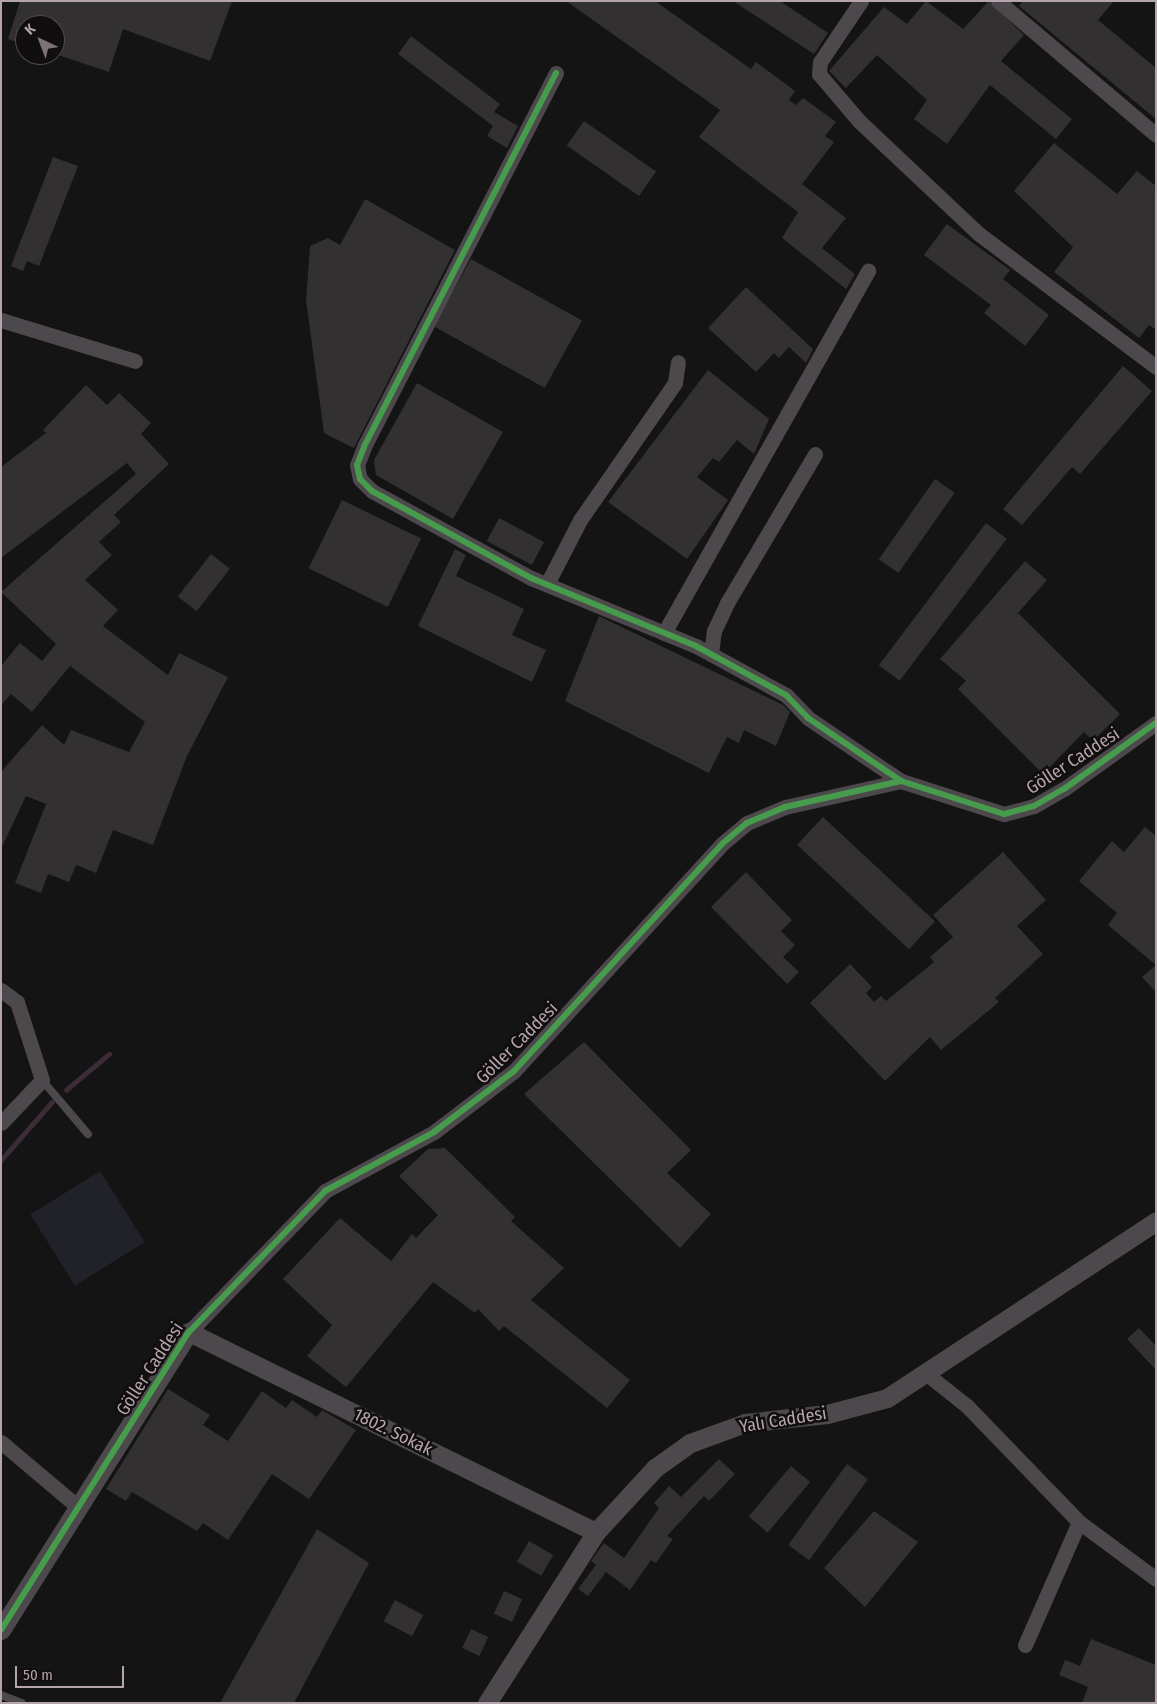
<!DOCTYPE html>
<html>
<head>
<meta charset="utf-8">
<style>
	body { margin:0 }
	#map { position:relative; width:1157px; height:1704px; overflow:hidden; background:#141414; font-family:"Fira Sans Condensed",sans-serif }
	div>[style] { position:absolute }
	.green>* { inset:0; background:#21212a; transform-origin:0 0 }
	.stream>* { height:4.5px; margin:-2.25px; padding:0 2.25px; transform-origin:2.25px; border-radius:2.25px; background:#3c2c37 }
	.building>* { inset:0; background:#323031; transform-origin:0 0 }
	.service>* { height:8px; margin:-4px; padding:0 4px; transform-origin:4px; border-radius:4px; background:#4d484b }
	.minor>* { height:15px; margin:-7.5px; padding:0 7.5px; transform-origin:7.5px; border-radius:7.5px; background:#4d484b }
	.tertiary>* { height:19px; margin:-9.5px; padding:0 9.5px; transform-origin:9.5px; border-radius:9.5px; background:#4d484b }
	.cycleway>* { height:6px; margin:-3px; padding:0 3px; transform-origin:3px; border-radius:3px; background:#469c4c }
	span { translate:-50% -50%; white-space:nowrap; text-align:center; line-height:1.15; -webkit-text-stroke:5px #100e0e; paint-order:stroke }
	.street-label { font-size:18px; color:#b6a4ad }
	.frame { position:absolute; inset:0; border:2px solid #b6a4ad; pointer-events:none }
	.north { position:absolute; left:15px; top:15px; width:50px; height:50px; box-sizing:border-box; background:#100e0e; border:1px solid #524a4e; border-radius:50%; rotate:317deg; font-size:14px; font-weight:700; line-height:20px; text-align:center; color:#b6a4ad }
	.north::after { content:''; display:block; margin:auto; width:18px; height:22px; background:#7d7277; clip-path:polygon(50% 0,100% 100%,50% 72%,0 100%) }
	.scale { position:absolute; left:15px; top:1666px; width:109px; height:22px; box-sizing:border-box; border:2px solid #b6a4ad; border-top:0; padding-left:6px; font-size:15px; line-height:18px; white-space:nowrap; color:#b6a4ad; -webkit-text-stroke:4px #100e0e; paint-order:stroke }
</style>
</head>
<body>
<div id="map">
	<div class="green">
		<div style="left:100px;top:1171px;width:84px;height:82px;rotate:58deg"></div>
	</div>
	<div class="stream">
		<div style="left:66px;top:1090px;width:56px;rotate:-39.9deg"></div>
		<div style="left:1px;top:1160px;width:77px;rotate:-48.7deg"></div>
	</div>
	<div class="building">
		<div style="clip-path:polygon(20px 1px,232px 1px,210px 61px,123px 29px,109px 72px,55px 54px,55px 25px,25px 25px,25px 45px,8px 39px)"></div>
		<div style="clip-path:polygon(566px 1px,655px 1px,751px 69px,756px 62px,795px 91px,789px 100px,796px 105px,803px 98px,836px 122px,825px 136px,834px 142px,802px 184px,846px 218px,822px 248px,855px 274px,846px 289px,782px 238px,798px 212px,699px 137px,720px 110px)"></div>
		<div style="clip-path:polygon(733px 1px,780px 1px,828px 33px,814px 54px)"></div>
		<div style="clip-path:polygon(926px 1px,963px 29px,989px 1px,1024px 35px,1001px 61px,1072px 119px,1056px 139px,990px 85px,947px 144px,914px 119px,927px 100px,877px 55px,846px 88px,829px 71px,884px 7px,907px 24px)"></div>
		<div style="clip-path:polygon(1023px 1px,1114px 1px,1098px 20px,1156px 68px,1156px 119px,1019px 6px)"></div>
		<div style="clip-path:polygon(411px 36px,500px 104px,494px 112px,518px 126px,507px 148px,487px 136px,493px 126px,398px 54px)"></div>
		<div style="left:584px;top:121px;width:88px;height:30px;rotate:35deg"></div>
		<div style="clip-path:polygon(1054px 143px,1117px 194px,1137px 171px,1156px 186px,1156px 330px,1149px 325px,1139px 338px,1054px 272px,1073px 247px,1014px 191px)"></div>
		<div style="clip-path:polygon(53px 157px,78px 166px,39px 266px,27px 261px,23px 271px,11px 266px)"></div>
		<div style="clip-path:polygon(365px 199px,455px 250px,354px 448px,324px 433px,306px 300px,310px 246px,328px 238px,340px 245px)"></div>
		<div style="clip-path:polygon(947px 224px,1010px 270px,1003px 279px,1049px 315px,1025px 346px,984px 313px,991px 305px,924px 255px)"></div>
		<div style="left:471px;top:259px;width:127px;height:77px;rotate:29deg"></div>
		<div style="clip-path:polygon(746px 287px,813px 349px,806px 363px,789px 347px,779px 358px,774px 353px,756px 372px,708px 328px)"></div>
		<div style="clip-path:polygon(1123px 366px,1152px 391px,1080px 474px,1072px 467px,1022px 525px,1003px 509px)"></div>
		<div style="clip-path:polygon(708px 370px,769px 419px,754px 454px,737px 440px,719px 462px,713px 458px,697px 477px,728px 500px,687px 559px,608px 502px)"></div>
		<div style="clip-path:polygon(417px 383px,503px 432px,453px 519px,376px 475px,374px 460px)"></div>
		<div style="clip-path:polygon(86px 385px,107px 405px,119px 393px,151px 423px,141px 434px,169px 464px,114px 515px,121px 522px,99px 542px,112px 555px,85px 580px,118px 610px,103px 626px,168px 675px,179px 653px,228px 677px,187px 756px,153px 845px,113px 830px,96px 873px,76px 865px,69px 882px,48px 874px,41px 893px,15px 883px,46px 804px,26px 796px,1px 849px,1px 772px,42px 725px,64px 745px,71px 730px,129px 752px,145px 722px,70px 666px,32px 712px,11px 694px,1px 705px,1px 666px,20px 643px,42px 661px,56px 644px,1px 592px,136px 474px,127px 463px,1px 558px,1px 467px,46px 433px,43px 430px)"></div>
		<div style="left:935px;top:479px;width:24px;height:98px;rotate:35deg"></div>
		<div style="left:342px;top:500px;width:88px;height:76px;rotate:26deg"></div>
		<div style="left:499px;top:518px;width:51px;height:26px;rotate:28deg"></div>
		<div style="left:986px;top:523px;width:26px;height:178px;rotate:37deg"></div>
		<div style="clip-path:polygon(455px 549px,466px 555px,456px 576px,524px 609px,512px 635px,546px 650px,532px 682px,418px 626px)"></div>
		<div style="left:211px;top:554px;width:24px;height:54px;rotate:38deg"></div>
		<div style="clip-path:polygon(1025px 561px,1047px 580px,1018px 613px,1120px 714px,1093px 741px,1084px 732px,1043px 774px,958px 689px,966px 681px,940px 659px)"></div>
		<div style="clip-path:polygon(599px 616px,783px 705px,790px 712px,776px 746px,744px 730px,739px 743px,727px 737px,709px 773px,565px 701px)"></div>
		<div style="left:823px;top:817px;width:153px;height:38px;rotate:43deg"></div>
		<div style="clip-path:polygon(1145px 827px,1156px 836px,1156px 992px,1142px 977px,1156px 965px,1108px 925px,1117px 913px,1079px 881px,1112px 841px,1124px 852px)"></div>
		<div style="clip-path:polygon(1003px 852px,1046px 900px,1017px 926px,1043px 954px,995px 998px,999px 1002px,941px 1050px,930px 1037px,885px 1081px,810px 1003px,850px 964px,872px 987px,866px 993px,874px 1002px,881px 996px,886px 1001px,934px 962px,930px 957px,953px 937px,933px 915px)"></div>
		<div style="clip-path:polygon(746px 872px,792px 920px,781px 931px,795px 945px,783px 957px,799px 972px,787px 984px,711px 907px)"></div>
		<div style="clip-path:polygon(584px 1042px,691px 1150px,667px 1173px,711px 1214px,680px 1248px,524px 1094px)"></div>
		<div style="clip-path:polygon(445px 1148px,515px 1217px,511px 1221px,564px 1268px,531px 1300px,630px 1380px,607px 1408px,504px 1326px,499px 1331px,478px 1309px,475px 1313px,433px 1282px,346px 1387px,307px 1356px,332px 1325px,283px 1279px,340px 1218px,391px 1261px,412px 1234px,416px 1238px,438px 1215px,399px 1176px,428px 1149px)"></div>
		<div style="clip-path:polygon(1139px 1328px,1156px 1346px,1156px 1370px,1127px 1339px)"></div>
		<div style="clip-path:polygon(168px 1389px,210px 1415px,203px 1425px,228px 1441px,262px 1391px,286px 1408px,292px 1400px,317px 1417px,322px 1410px,356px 1430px,309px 1499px,272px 1474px,228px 1540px,203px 1523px,197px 1531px,132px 1492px,126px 1501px,106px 1489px)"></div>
		<div style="clip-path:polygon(719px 1459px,735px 1474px,709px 1501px,704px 1496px,667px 1536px,673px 1539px,656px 1563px,651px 1560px,630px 1590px,606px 1572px,588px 1596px,578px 1589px,596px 1565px,591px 1561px,604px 1543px,624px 1558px,659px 1508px,654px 1503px,669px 1486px,681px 1497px)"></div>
		<div style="left:847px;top:1464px;width:26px;height:100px;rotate:36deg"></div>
		<div style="left:791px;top:1466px;width:25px;height:66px;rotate:40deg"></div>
		<div style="clip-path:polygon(874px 1511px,918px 1542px,865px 1607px,824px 1568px)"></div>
		<div style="clip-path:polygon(317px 1529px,369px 1563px,294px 1703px,220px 1703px)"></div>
		<div style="left:529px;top:1541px;width:28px;height:24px;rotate:30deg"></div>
		<div style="left:504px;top:1591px;width:20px;height:25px;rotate:24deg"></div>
		<div style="left:395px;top:1600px;width:32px;height:24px;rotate:28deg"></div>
		<div style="left:471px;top:1629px;width:19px;height:21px;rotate:25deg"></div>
		<div style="clip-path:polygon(1091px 1639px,1156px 1665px,1156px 1703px,1082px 1703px,1088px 1687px,1059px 1675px,1065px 1660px,1080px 1666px)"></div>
	</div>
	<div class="service">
		<div style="left:42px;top:1080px;width:71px;rotate:49.6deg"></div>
		<div style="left:1px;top:1695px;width:22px;rotate:21deg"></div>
	</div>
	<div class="minor">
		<div style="left:861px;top:1px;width:73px;rotate:123.9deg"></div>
		<div style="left:820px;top:62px;width:12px;rotate:95deg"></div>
		<div style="left:819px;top:74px;width:62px;rotate:49.6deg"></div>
		<div style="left:859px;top:121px;width:165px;rotate:43.3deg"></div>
		<div style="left:979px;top:234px;width:221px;rotate:36.9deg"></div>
		<div style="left:998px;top:1px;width:207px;rotate:40.3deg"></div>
		<div style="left:556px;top:73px;width:420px;rotate:117.2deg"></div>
		<div style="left:364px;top:447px;width:19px;rotate:111deg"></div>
		<div style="left:357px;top:465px;width:14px;rotate:78deg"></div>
		<div style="left:360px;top:479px;width:17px;rotate:45deg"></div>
		<div style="left:372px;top:491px;width:181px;rotate:28.7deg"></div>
		<div style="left:531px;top:578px;width:178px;rotate:22.4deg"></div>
		<div style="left:696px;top:646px;width:102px;rotate:28.6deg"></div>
		<div style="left:786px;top:695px;width:32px;rotate:46deg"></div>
		<div style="left:808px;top:718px;width:112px;rotate:34.1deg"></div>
		<div style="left:1px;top:320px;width:140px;rotate:17deg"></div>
		<div style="left:547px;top:584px;width:72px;rotate:-62.7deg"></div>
		<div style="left:580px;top:520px;width:167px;rotate:-55.3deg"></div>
		<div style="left:675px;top:383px;width:21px;rotate:-82deg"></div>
		<div style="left:664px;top:633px;width:416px;rotate:-60.6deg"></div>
		<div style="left:711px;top:654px;width:23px;rotate:-83deg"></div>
		<div style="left:714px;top:631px;width:31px;rotate:-65deg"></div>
		<div style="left:727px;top:603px;width:173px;rotate:-59.4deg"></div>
		<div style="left:1px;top:990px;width:20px;rotate:37deg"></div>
		<div style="left:17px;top:1002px;width:82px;rotate:72.2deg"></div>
		<div style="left:42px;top:1080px;width:59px;rotate:133.6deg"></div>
		<div style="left:189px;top:1332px;width:196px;rotate:-46deg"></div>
		<div style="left:325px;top:1191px;width:124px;rotate:-28.4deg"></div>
		<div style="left:434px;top:1132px;width:101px;rotate:-37.3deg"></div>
		<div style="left:514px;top:1071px;width:309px;rotate:-47.5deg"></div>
		<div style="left:723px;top:843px;width:31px;rotate:-40deg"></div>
		<div style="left:747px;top:823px;width:41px;rotate:-22.8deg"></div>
		<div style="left:785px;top:807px;width:119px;rotate:-12.6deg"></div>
		<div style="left:901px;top:781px;width:108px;rotate:17.8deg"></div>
		<div style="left:1004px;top:814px;width:31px;rotate:-15deg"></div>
		<div style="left:1034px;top:806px;width:34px;rotate:-30deg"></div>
		<div style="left:1064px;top:789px;width:113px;rotate:-35.7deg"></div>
		<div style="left:928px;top:1375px;width:50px;rotate:38.5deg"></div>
		<div style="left:967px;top:1406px;width:161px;rotate:46deg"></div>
		<div style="left:1079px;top:1522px;width:96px;rotate:36.5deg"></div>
		<div style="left:1px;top:1442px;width:102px;rotate:40.2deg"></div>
		<div style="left:1025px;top:1645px;width:134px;rotate:-66.3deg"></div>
	</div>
	<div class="tertiary">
		<div style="left:1px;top:1630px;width:352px;rotate:-57.8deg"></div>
		<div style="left:189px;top:1332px;width:453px;rotate:26.2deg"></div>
		<div style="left:487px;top:1703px;width:203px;rotate:-57.5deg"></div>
		<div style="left:596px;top:1532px;width:87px;rotate:-47.3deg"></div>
		<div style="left:655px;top:1468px;width:43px;rotate:-35.5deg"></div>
		<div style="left:690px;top:1443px;width:59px;rotate:-20deg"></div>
		<div style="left:745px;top:1423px;width:82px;rotate:-6.3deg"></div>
		<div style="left:827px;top:1414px;width:62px;rotate:-14.9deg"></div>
		<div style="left:887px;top:1398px;width:322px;rotate:-33.3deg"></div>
	</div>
	<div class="cycleway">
		<div style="left:556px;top:73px;width:420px;rotate:117.2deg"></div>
		<div style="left:364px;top:447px;width:19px;rotate:111deg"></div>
		<div style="left:357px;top:465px;width:14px;rotate:78deg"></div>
		<div style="left:360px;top:479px;width:17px;rotate:45deg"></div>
		<div style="left:372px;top:491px;width:181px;rotate:28.7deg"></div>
		<div style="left:531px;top:578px;width:178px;rotate:22.4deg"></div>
		<div style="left:696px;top:646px;width:102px;rotate:28.6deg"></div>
		<div style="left:786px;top:695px;width:32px;rotate:46deg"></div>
		<div style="left:808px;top:718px;width:112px;rotate:34.1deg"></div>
		<div style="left:1px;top:1630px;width:352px;rotate:-57.8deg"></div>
		<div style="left:189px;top:1332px;width:196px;rotate:-46deg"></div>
		<div style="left:325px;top:1191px;width:124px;rotate:-28.4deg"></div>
		<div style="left:434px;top:1132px;width:101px;rotate:-37.3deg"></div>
		<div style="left:514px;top:1071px;width:309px;rotate:-47.5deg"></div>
		<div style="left:723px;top:843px;width:31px;rotate:-40deg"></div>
		<div style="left:747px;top:823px;width:41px;rotate:-22.8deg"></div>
		<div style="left:785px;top:807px;width:119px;rotate:-12.6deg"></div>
		<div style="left:901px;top:781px;width:108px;rotate:17.8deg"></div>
		<div style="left:1004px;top:814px;width:31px;rotate:-15deg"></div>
		<div style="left:1034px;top:806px;width:34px;rotate:-30deg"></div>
		<div style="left:1064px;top:789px;width:113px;rotate:-35.7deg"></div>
	</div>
	<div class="street-label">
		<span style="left:1073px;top:761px;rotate:-33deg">Göller Caddesi</span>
		<span style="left:517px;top:1043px;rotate:-45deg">Göller Caddesi</span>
		<span style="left:150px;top:1369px;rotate:-57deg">Göller Caddesi</span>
		<span style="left:783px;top:1420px;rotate:-9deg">Yalı Caddesi</span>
		<span style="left:393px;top:1432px;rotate:26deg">1802. Sokak</span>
	</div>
	<div class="frame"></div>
	<div class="north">K</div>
	<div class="scale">50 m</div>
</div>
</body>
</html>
